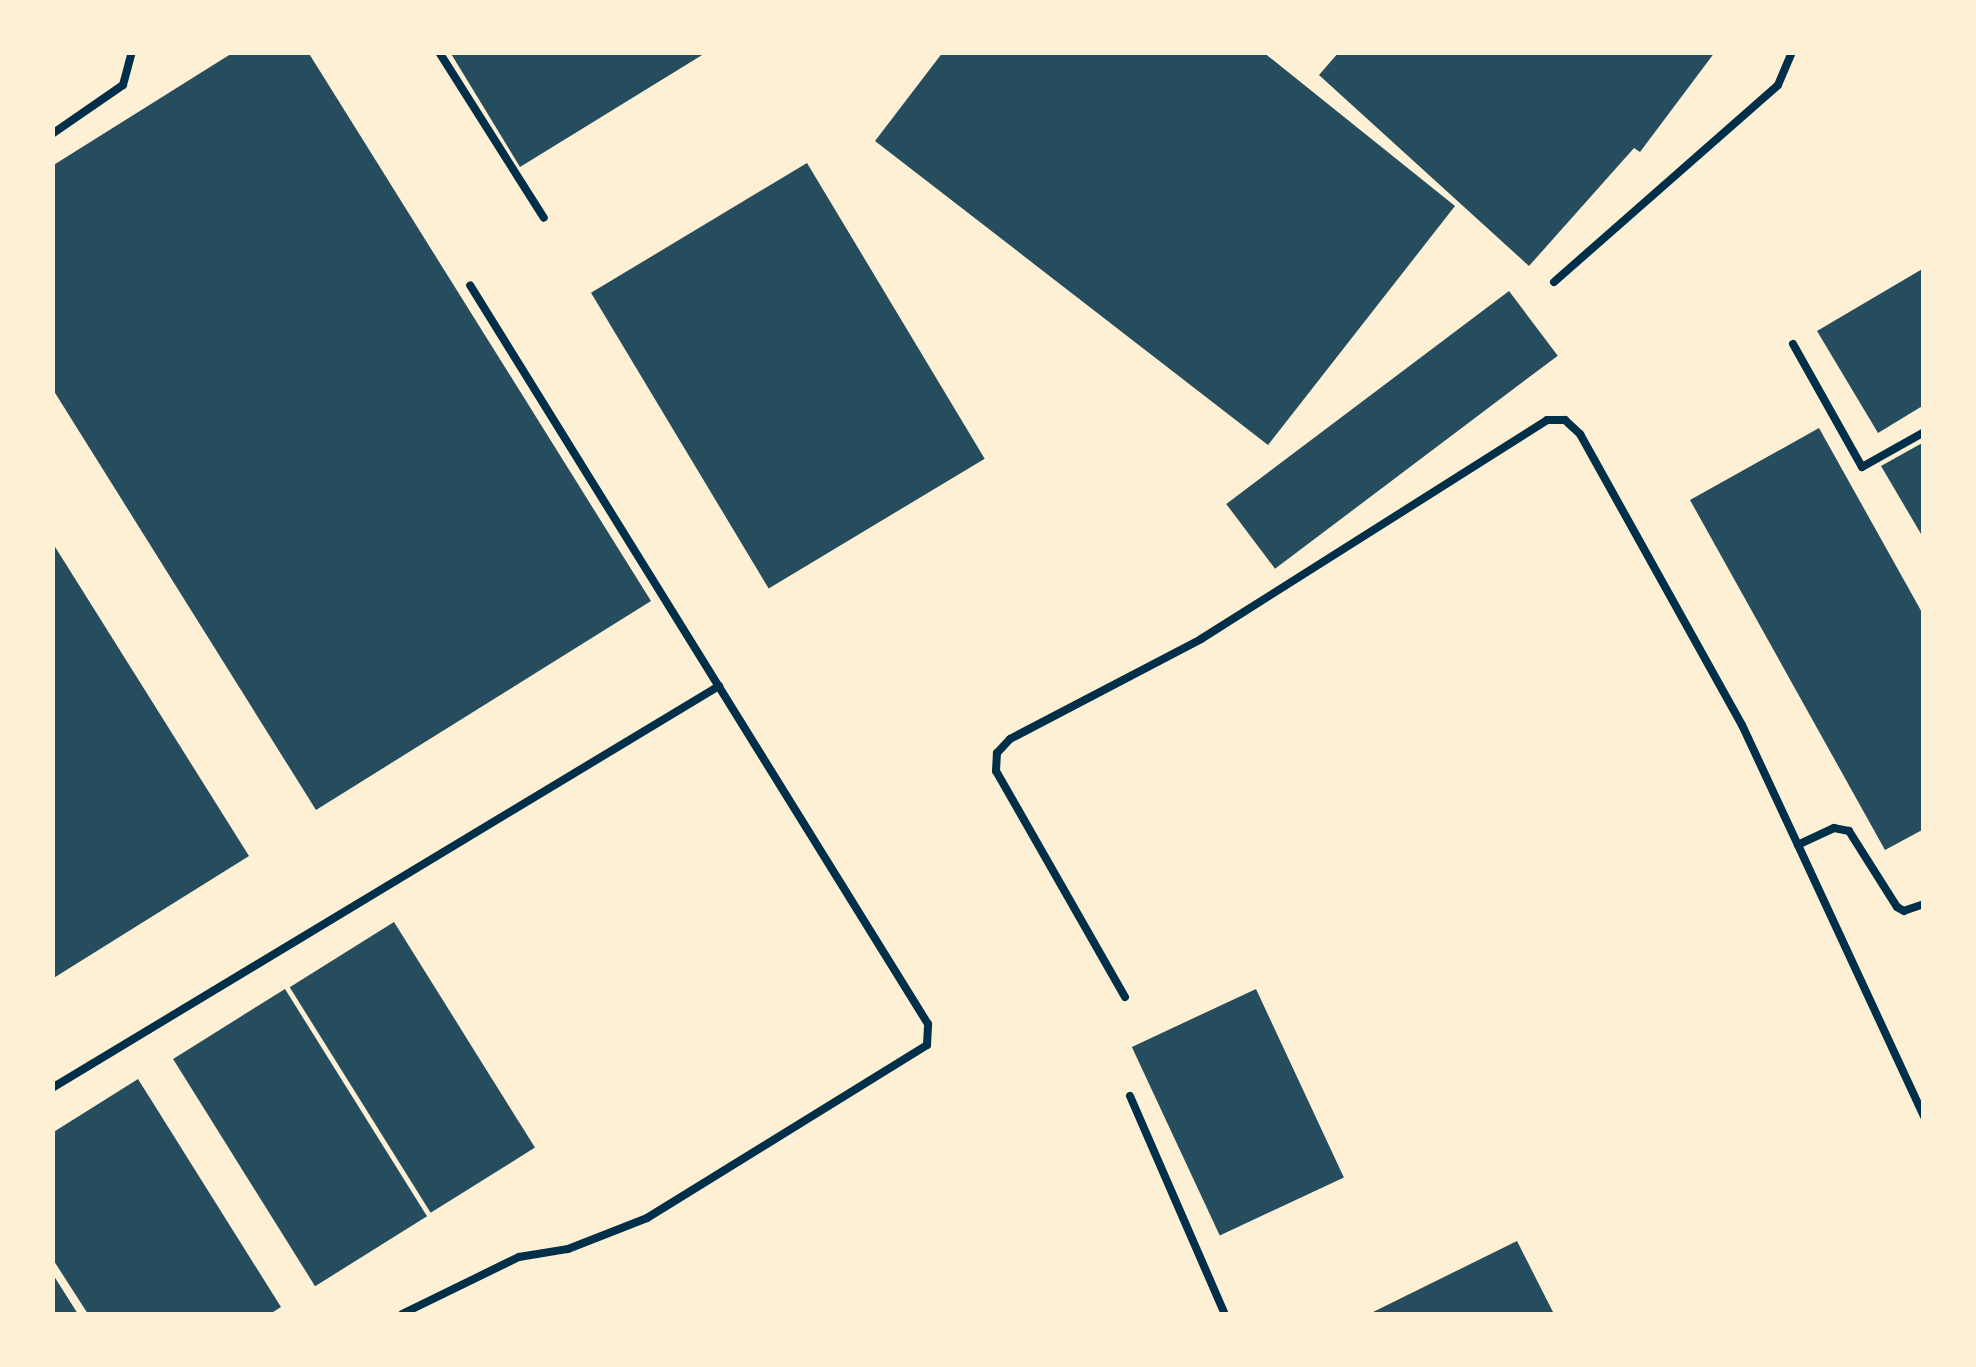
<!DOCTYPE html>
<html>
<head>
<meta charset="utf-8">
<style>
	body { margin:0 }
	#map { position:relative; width:1976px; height:1367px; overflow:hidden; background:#fdf0d5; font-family:"Fira Sans Condensed",sans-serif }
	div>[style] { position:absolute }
	.building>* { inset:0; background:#264d5e; transform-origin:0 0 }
	.service>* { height:8px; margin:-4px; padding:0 4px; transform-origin:4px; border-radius:4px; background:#003049 }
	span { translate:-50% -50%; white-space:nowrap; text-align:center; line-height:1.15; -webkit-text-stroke:9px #fdf0d5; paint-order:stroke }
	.frame { position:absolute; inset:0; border:55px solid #fdf0d5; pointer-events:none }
</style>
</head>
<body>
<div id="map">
	<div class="building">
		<div style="clip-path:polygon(234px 52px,308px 52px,651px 601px,316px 810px,52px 388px,52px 166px)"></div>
		<div style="clip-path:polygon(450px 52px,707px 52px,520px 167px)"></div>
		<div style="clip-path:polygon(943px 52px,1263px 52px,1455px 206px,1268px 445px,875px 141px)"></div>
		<div style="clip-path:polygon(1339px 52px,1715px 52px,1640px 152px,1634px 148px,1529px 266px,1319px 75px)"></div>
		<div style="left:807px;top:163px;width:345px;height:252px;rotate:59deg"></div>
		<div style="clip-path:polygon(1924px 268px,1924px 405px,1878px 433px,1817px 331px)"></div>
		<div style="left:1509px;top:291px;width:81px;height:354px;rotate:53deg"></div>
		<div style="clip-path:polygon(1819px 428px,1924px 616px,1924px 829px,1885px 850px,1690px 500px)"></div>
		<div style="clip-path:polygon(1924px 442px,1924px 539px,1881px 466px)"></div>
		<div style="clip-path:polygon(52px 542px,249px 856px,52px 979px)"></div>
		<div style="left:394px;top:922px;width:266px;height:123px;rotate:58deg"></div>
		<div style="left:285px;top:989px;width:268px;height:132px;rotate:58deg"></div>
		<div style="left:1256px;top:989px;width:208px;height:137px;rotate:65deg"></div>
		<div style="clip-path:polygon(138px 1079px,281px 1307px,270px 1314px,88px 1314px,52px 1258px,52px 1133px)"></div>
		<div style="clip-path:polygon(1517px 1241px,1554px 1314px,1369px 1314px)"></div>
		<div style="clip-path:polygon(52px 1273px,78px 1314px,52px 1314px)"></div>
	</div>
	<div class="service">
		<div style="left:439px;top:52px;width:196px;rotate:57.7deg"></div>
		<div style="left:52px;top:134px;width:86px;rotate:-34.6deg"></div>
		<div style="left:123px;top:85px;width:34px;rotate:-75deg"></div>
		<div style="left:1554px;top:282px;width:298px;rotate:-41.3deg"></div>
		<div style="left:1778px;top:85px;width:36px;rotate:-67deg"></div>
		<div style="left:1793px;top:344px;width:141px;rotate:60.7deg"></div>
		<div style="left:1862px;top:467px;width:71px;rotate:-29.4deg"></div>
		<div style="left:1924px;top:904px;width:21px;rotate:161deg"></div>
		<div style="left:1904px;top:911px;width:8px;rotate:-150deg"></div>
		<div style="left:1897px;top:907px;width:90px;rotate:-122.3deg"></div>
		<div style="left:1849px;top:831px;width:15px;rotate:-169deg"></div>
		<div style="left:1834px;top:828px;width:40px;rotate:155deg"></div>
		<div style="left:1798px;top:845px;width:300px;rotate:65.1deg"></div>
		<div style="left:1125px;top:997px;width:260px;rotate:-119.7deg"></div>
		<div style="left:996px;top:771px;width:18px;rotate:-87deg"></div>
		<div style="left:997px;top:753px;width:19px;rotate:-47deg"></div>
		<div style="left:1010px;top:739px;width:216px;rotate:-27.6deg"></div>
		<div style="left:1201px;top:639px;width:409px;rotate:-32.3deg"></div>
		<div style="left:1547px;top:420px;width:18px"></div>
		<div style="left:1565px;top:420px;width:21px;rotate:43deg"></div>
		<div style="left:1580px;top:434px;width:333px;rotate:60.9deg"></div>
		<div style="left:1742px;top:725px;width:132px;rotate:65deg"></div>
		<div style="left:52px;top:1088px;width:779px;rotate:-31.08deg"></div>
		<div style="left:1130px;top:1096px;width:238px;rotate:66.5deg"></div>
		<div style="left:402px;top:1314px;width:130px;rotate:-26deg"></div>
		<div style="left:519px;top:1257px;width:50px;rotate:-9.3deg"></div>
		<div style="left:568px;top:1249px;width:85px;rotate:-21.4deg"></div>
		<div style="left:647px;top:1218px;width:329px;rotate:-31.7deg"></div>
		<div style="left:927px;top:1045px;width:21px;rotate:-87deg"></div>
		<div style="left:928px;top:1024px;width:869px;rotate:-121.79deg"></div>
	</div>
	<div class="frame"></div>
</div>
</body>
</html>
